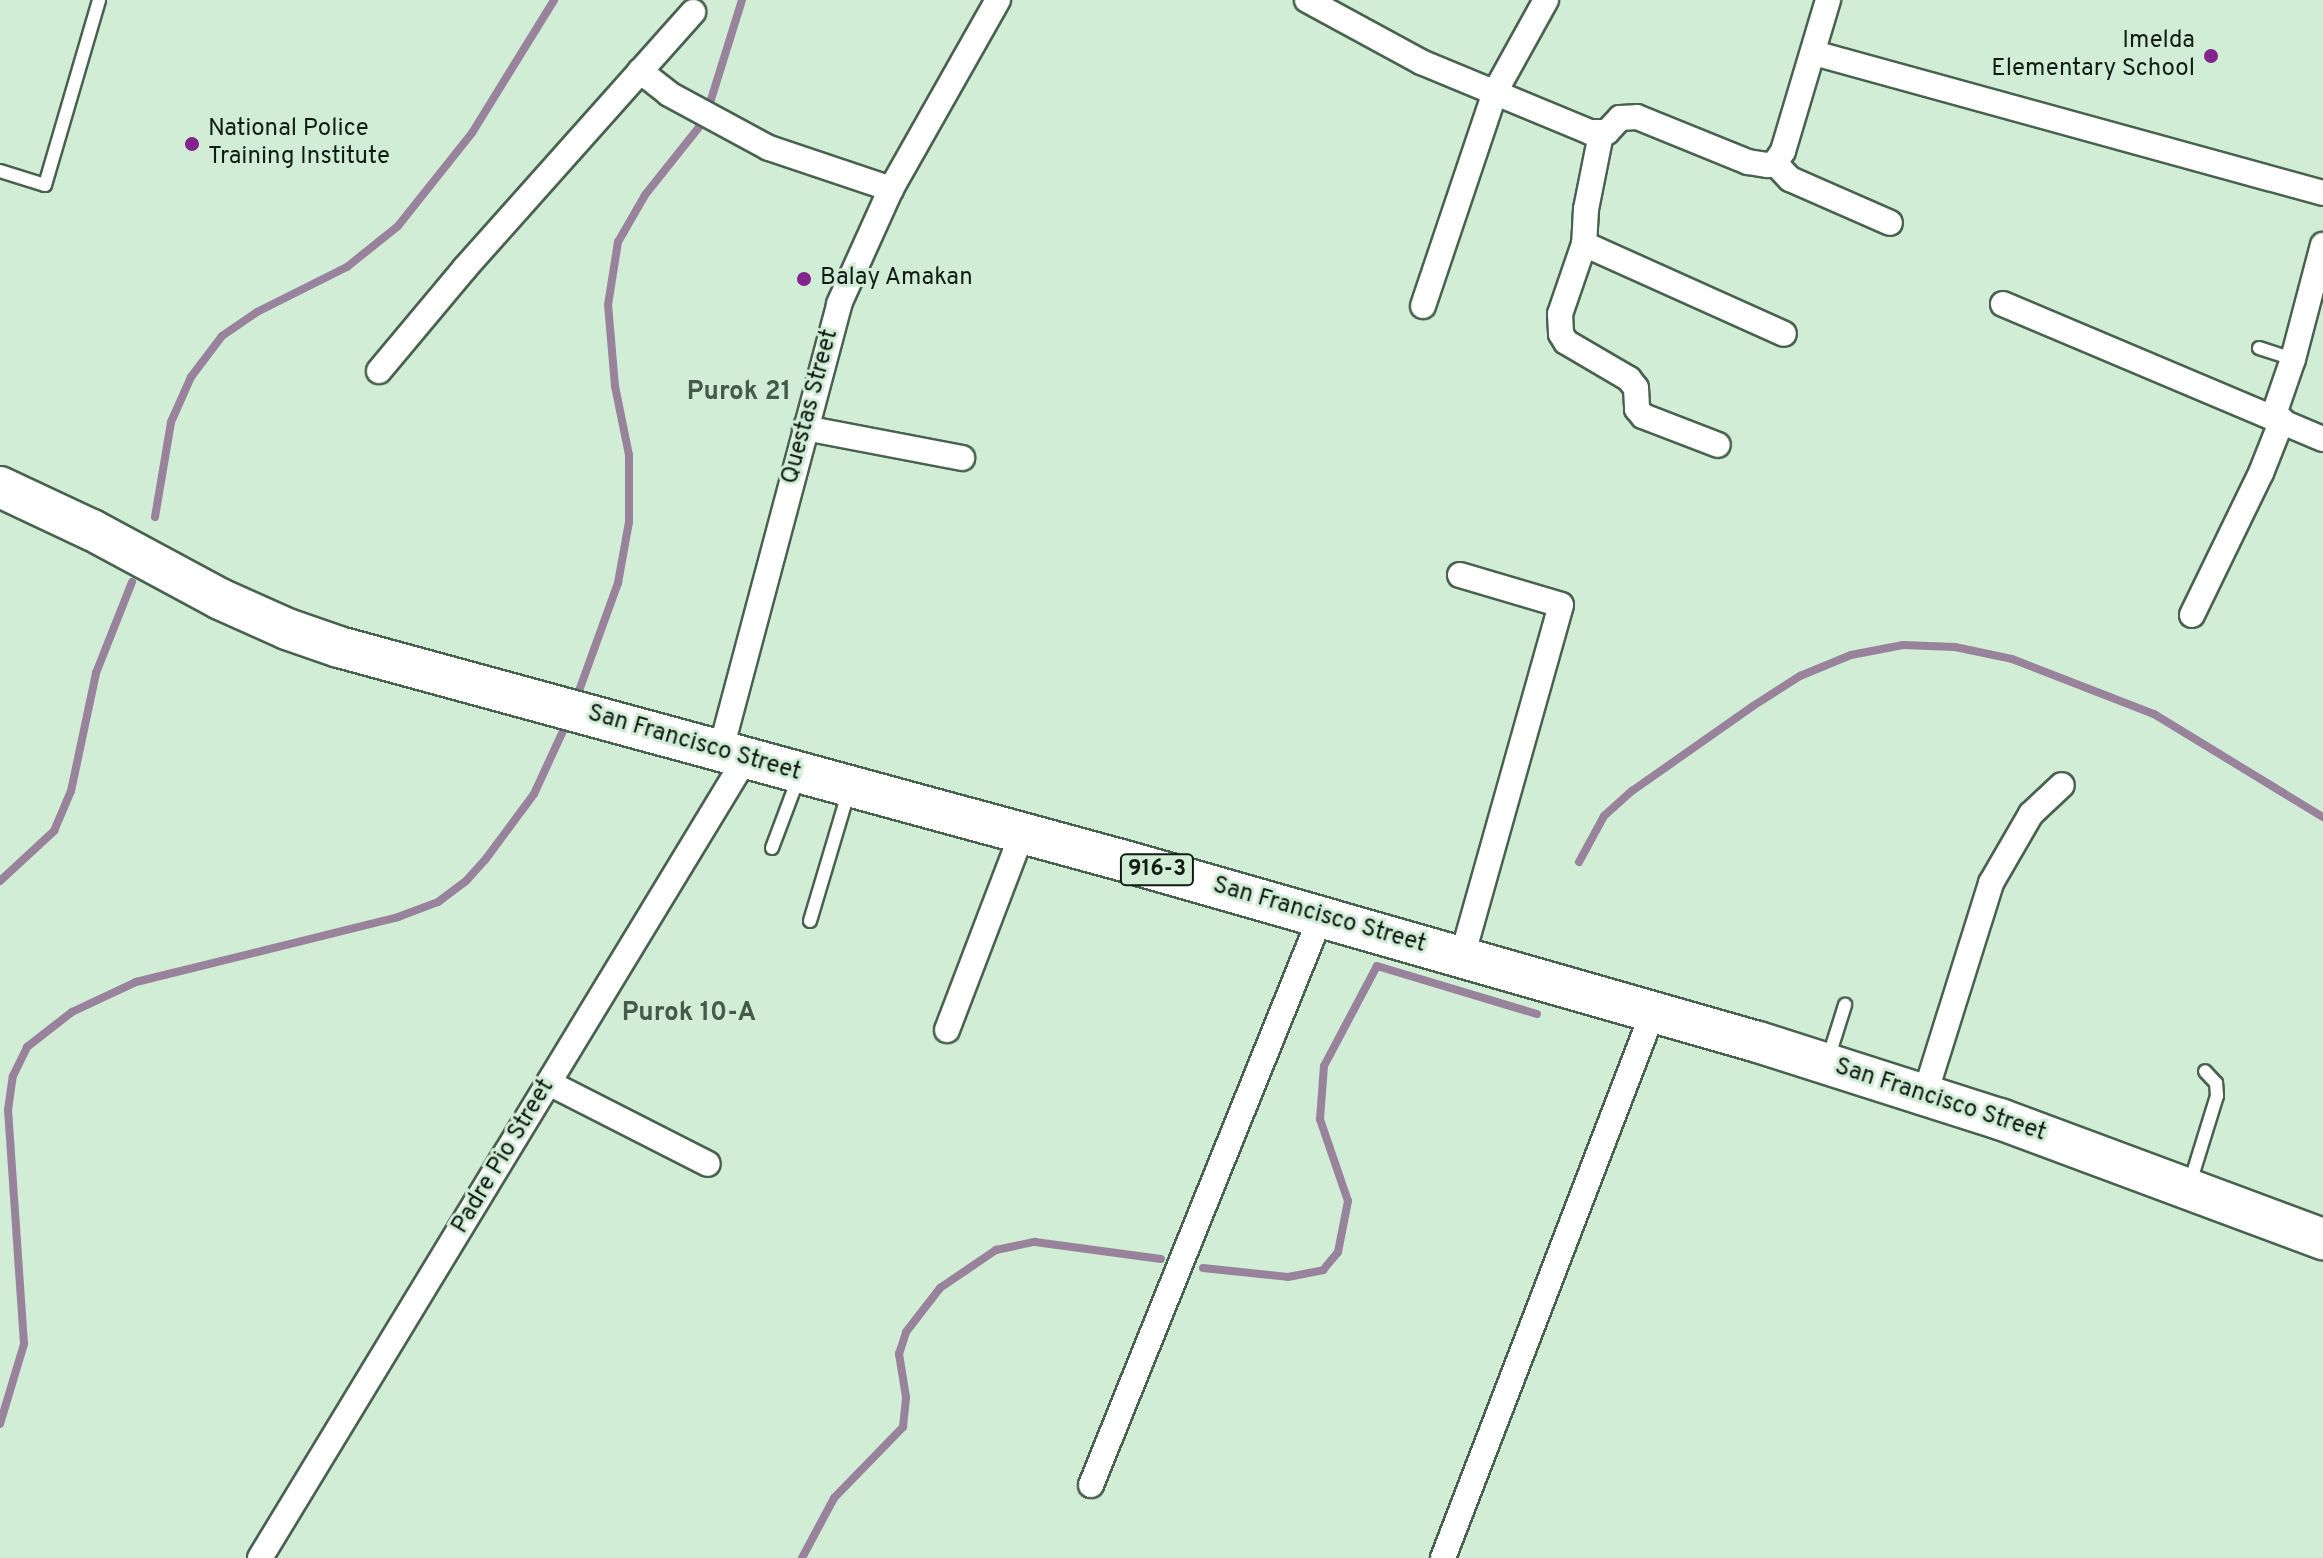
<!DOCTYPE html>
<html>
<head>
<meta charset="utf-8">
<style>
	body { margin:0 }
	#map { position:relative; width:2323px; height:1558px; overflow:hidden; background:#d1edd6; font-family:Overpass,sans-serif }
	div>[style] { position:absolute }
	.stream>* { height:8px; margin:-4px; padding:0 4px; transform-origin:4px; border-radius:4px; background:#99829c }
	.roads { filter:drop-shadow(2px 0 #49624f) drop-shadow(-2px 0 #49624f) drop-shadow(0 2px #49624f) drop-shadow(0 -2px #49624f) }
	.service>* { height:12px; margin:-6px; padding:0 6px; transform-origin:6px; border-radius:6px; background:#fff }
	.minor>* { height:24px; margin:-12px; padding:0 12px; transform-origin:12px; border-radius:12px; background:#fff }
	.primary>* { height:40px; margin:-20px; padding:0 20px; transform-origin:20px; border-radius:20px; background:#fff }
	.dots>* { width:22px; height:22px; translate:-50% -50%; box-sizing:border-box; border:4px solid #d1edd6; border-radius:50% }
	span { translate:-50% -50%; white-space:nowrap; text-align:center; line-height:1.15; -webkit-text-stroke:6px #d1edd6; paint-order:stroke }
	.shield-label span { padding:2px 6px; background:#d1edd6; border:2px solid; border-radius:6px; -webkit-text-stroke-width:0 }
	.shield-label { font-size:22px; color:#111c14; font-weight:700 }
	.poi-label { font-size:24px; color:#111c14 }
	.right { translate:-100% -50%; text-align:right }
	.left { translate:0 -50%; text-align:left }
	.street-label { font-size:24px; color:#111c14 }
	.neighbourhood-label { font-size:26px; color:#435b48; font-weight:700 }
</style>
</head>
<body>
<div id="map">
	<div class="stream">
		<div style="left:709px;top:106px;width:111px;rotate:-72.7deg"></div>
		<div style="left:155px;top:517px;width:96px;rotate:-80.4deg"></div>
		<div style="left:171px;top:422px;width:49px;rotate:-66deg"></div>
		<div style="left:191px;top:377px;width:51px;rotate:-52.9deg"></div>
		<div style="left:222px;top:336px;width:42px;rotate:-34.4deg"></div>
		<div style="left:257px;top:312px;width:101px;rotate:-26.6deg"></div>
		<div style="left:347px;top:267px;width:65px;rotate:-38.8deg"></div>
		<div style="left:398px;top:226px;width:119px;rotate:-51.5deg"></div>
		<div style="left:472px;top:133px;width:156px;rotate:-58.3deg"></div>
		<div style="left:580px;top:688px;width:112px;rotate:-70.1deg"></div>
		<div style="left:618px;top:583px;width:62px;rotate:-79.8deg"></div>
		<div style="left:629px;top:522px;width:67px;rotate:-90deg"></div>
		<div style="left:629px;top:455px;width:70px;rotate:-101.5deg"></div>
		<div style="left:615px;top:386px;width:81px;rotate:-94.9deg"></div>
		<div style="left:608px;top:305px;width:64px;rotate:-81deg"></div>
		<div style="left:618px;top:242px;width:54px;rotate:-60.1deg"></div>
		<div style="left:645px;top:195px;width:87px;rotate:-51.5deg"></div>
		<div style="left:1579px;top:862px;width:52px;rotate:-61.5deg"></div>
		<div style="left:1604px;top:816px;width:38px;rotate:-42deg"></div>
		<div style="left:1632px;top:791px;width:148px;rotate:-35.1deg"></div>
		<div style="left:1753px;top:706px;width:56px;rotate:-32.6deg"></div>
		<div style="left:1800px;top:676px;width:55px;rotate:-22.4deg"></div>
		<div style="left:1851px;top:655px;width:53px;rotate:-10.9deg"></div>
		<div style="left:1903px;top:645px;width:52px;rotate:2.2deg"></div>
		<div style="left:1955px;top:647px;width:58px;rotate:11.9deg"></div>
		<div style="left:2012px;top:659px;width:152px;rotate:21.2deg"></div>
		<div style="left:2154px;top:714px;width:198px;rotate:31.4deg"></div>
		<div style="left:0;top:881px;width:74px;rotate:-42.8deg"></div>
		<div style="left:54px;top:831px;width:43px;rotate:-67deg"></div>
		<div style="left:71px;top:791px;width:121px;rotate:-78deg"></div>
		<div style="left:96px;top:673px;width:98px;rotate:-68.4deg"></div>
		<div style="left:1203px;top:1268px;width:85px;rotate:6deg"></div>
		<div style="left:1288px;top:1277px;width:36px;rotate:-11deg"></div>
		<div style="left:1323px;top:1270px;width:23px;rotate:-50deg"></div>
		<div style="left:1338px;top:1252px;width:52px;rotate:-78.9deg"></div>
		<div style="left:1348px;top:1201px;width:87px;rotate:-108.9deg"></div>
		<div style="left:1320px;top:1119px;width:53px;rotate:-85.7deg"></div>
		<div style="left:1324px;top:1066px;width:113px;rotate:-62.1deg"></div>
		<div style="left:1377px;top:966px;width:167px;rotate:16.7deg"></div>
		<div style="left:0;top:1424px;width:84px;rotate:-73.3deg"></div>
		<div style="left:24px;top:1344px;width:235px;rotate:-93.9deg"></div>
		<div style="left:8px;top:1110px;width:34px;rotate:-82deg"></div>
		<div style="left:13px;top:1076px;width:32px;rotate:-64deg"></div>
		<div style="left:27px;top:1047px;width:57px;rotate:-37.9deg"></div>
		<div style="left:72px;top:1012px;width:71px;rotate:-25.1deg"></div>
		<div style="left:136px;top:982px;width:270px;rotate:-13.9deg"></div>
		<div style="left:398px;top:917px;width:43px;rotate:-20.6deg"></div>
		<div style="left:438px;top:902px;width:35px;rotate:-37deg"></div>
		<div style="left:466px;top:881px;width:28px;rotate:-48deg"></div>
		<div style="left:485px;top:860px;width:82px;rotate:-53.4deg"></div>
		<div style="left:534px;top:794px;width:69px;rotate:-65.3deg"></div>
		<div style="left:802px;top:1558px;width:68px;rotate:-61.9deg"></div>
		<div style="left:834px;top:1498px;width:99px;rotate:-45.8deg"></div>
		<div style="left:903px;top:1427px;width:30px;rotate:-84deg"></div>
		<div style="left:906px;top:1397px;width:44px;rotate:-99.2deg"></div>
		<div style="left:899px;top:1354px;width:23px;rotate:-72deg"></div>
		<div style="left:906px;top:1332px;width:56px;rotate:-52.3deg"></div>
		<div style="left:940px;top:1288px;width:68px;rotate:-34.2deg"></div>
		<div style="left:996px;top:1250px;width:40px;rotate:-12deg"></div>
		<div style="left:1035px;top:1242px;width:127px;rotate:7.7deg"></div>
	</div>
	<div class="roads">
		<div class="service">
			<div style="left:0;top:171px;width:47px;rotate:17.3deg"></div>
			<div style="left:45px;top:185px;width:193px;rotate:-73.7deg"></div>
			<div style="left:2259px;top:348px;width:36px;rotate:18deg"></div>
			<div style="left:772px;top:848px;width:77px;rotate:-69.4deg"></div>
			<div style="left:810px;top:921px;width:137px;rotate:-73.4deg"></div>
			<div style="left:1828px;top:1059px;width:57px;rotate:-72.5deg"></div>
			<div style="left:2190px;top:1183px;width:91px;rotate:-72.8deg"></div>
			<div style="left:2217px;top:1096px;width:13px;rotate:-94deg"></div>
			<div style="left:2216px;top:1083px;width:16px;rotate:-133deg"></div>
		</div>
		<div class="minor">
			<div style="left:1307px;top:0;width:130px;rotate:28.5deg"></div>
			<div style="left:1421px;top:62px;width:183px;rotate:22.5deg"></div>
			<div style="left:1590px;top:132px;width:17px"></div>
			<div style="left:1607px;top:132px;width:19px;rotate:-47deg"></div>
			<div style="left:1620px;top:118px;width:17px;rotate:-3deg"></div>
			<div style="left:1637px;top:117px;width:120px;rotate:22.1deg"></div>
			<div style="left:1748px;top:162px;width:20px;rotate:9deg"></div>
			<div style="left:1768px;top:165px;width:7px;rotate:-16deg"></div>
			<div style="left:1775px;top:163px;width:14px;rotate:-56deg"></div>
			<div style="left:1783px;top:151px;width:158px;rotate:-73.4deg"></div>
			<div style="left:1814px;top:53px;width:528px;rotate:15.38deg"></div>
			<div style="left:640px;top:71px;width:37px;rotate:38deg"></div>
			<div style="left:669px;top:94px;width:114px;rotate:28.4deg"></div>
			<div style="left:769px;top:148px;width:129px;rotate:18.6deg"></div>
			<div style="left:1601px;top:134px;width:76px;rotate:101.3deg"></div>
			<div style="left:1586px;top:209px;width:35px;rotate:93deg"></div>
			<div style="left:1584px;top:244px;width:74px;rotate:108.9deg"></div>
			<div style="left:1560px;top:314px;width:20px;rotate:87deg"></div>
			<div style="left:1561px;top:334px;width:9px;rotate:58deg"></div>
			<div style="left:1566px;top:342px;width:73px;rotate:30.4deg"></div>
			<div style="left:1629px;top:379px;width:11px;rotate:52deg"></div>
			<div style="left:1636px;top:388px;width:21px;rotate:87deg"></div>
			<div style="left:1637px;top:409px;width:9px;rotate:49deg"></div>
			<div style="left:1643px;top:416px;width:80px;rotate:21.1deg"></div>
			<div style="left:1775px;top:163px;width:22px;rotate:47deg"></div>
			<div style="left:1790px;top:179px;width:109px;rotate:23.7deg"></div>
			<div style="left:1584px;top:244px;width:219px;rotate:24.2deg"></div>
			<div style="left:2003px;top:304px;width:347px;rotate:22.9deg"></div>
			<div style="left:1423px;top:306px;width:226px;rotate:-71.4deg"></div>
			<div style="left:1495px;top:92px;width:105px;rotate:-61deg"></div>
			<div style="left:379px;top:371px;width:134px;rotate:-50.1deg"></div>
			<div style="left:465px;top:268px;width:343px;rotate:-48.3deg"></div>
			<div style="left:2273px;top:417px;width:61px;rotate:-71deg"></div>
			<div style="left:2293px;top:359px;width:118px;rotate:-75.3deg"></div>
			<div style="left:805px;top:428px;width:160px;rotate:10.8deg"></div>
			<div style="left:1460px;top:575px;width:105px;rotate:16.5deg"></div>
			<div style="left:1561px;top:605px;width:366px;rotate:105.7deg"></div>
			<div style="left:2192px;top:615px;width:158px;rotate:-64.1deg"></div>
			<div style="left:2261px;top:473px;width:57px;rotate:-68.4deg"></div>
			<div style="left:721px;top:749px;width:460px;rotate:-75.1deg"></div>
			<div style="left:839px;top:304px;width:126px;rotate:-65.7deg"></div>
			<div style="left:891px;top:189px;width:217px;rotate:-60.5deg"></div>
			<div style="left:947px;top:1030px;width:210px;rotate:-69.1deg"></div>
			<div style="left:549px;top:1083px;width:178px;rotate:27deg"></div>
			<div style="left:1925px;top:1094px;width:221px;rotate:-72.6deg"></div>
			<div style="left:1991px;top:883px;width:80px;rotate:-59.9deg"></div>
			<div style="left:2031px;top:814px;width:42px;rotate:-43.1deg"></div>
			<div style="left:1091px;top:1485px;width:614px;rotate:-67.99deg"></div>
			<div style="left:260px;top:1558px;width:938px;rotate:-58.73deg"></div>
			<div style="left:1443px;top:1558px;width:585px;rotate:-68.96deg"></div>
		</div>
		<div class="primary">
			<div style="left:0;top:487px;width:102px;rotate:25.1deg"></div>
			<div style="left:92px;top:530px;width:145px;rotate:28.3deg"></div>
			<div style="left:220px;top:599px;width:73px;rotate:24.1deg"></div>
			<div style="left:287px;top:629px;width:55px;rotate:19.1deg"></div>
			<div style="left:339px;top:647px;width:810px;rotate:15.24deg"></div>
			<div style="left:1121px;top:860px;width:662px;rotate:15.95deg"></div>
			<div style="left:1758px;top:1042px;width:254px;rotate:17.7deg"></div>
			<div style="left:2000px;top:1119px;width:345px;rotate:20.4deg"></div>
		</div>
	</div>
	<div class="dots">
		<div style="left:2211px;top:56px;background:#82238e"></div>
		<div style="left:192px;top:144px;background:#82238e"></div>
		<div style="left:804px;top:279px;background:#82238e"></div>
	</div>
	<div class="shield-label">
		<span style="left:1157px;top:870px">916-3</span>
	</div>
	<div class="poi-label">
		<span class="right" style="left:2195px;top:56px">Imelda<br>Elementary School</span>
		<span class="left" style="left:208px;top:144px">National Police<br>Training Institute</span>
		<span class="left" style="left:820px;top:279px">Balay Amakan</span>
	</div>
	<div class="street-label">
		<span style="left:811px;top:407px;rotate:-75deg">Questas Street</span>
		<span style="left:694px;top:744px;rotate:16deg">San Francisco Street</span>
		<span style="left:1319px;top:916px;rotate:16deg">San Francisco Street</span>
		<span style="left:1940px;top:1101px;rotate:18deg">San Francisco Street</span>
		<span style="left:504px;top:1157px;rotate:-59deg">Padre Pio Street</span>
	</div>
	<div class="neighbourhood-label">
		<span style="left:739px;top:393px">Purok 21</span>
		<span style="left:689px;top:1014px">Purok 10-A</span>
	</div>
</div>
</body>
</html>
